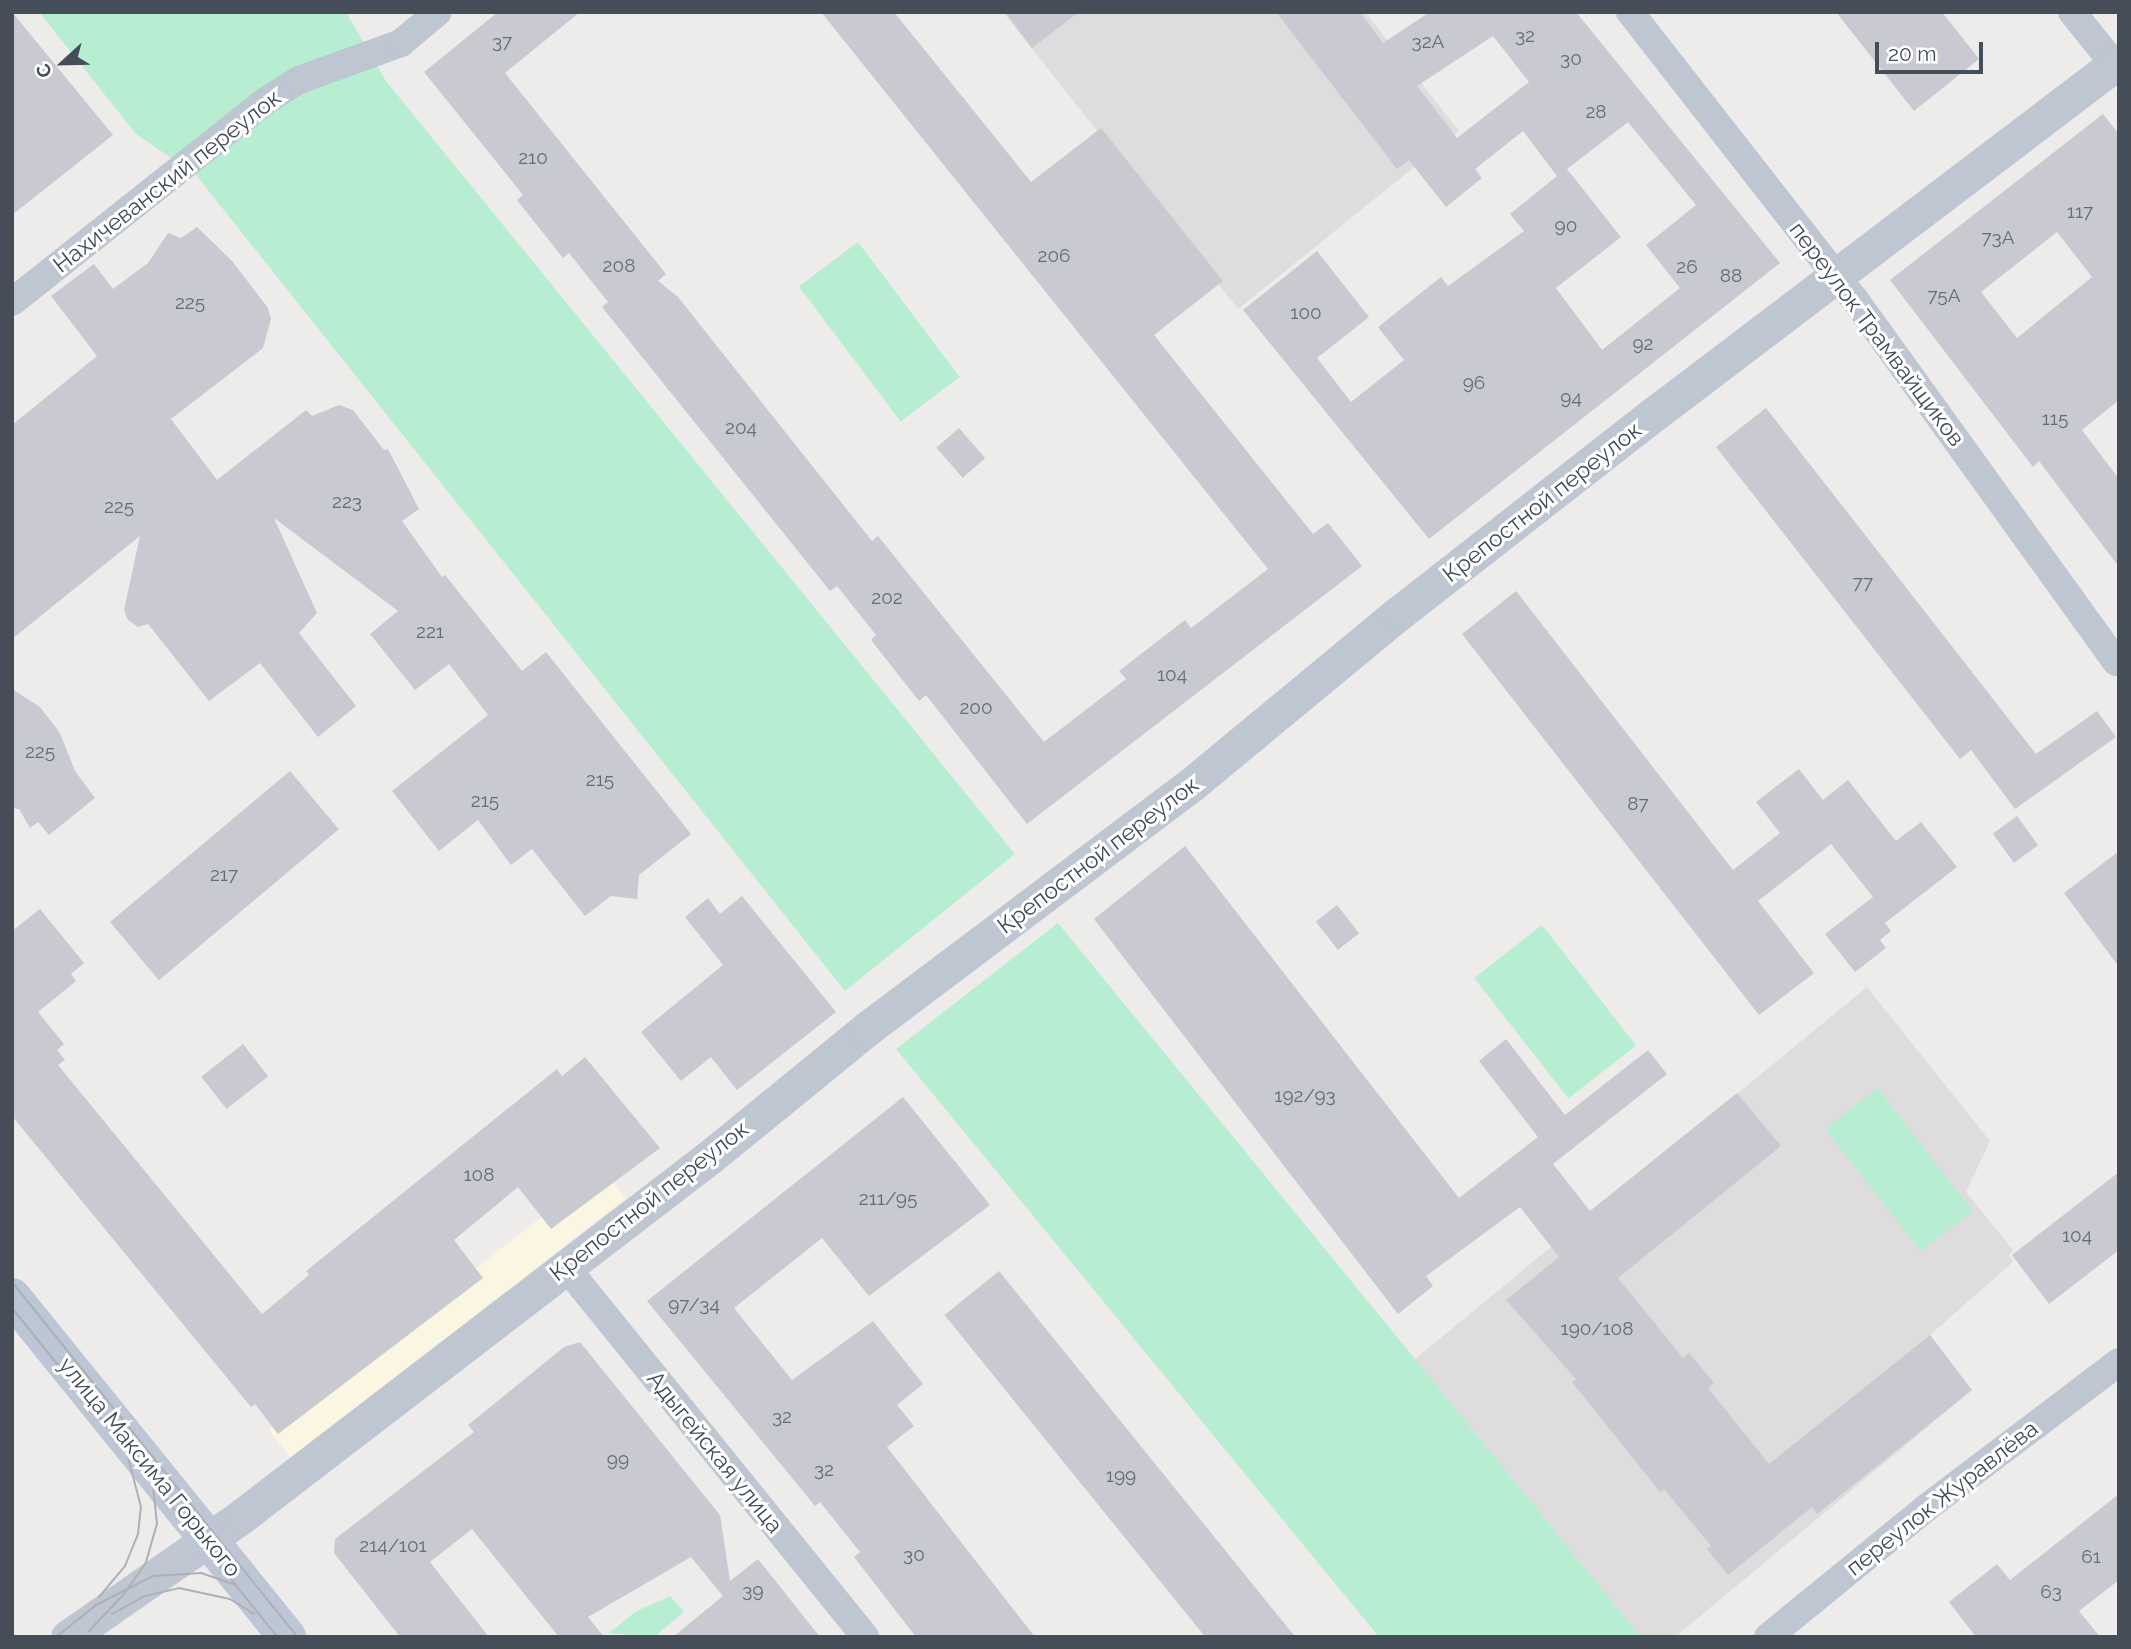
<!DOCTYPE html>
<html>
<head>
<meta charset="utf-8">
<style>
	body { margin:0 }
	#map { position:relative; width:2131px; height:1649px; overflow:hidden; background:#eeebeb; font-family:Raleway,sans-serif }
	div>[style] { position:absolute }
	.commercial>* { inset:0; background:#fbf6e2; transform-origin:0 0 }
	.education>* { inset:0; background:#dfdcdd }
	.green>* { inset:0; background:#b7eed1; transform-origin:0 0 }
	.building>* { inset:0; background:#c8c9d1; transform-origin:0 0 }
	.minor>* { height:28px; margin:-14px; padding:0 14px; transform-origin:14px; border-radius:14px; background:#bec6d1 }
	.tertiary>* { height:35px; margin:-17.5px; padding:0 17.5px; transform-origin:17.5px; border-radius:17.5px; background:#bec6d1 }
	.secondary>* { height:38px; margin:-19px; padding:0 19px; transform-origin:19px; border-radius:19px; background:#bdc6d5 }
	.tram>* { height:2px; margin:-1px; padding:0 1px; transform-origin:1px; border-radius:1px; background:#adb0b6 }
	span { translate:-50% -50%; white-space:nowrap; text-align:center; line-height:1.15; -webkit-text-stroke:6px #fff; paint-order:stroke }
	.number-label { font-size:19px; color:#656c76 }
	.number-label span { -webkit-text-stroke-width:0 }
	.street-label { font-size:23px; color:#444d58 }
	.frame { position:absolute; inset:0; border:14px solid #444d58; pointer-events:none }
	.north { position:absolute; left:28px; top:28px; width:70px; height:70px; -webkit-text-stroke:5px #fff; paint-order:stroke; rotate:248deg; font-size:19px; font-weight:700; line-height:28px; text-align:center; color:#444d58 }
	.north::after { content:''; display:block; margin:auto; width:24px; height:32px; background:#444d58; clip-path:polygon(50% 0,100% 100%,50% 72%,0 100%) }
	.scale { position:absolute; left:1875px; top:42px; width:108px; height:32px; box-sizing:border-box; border:4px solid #444d58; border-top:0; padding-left:9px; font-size:21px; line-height:24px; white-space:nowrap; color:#444d58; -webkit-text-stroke:5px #fff; paint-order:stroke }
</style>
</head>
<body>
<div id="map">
	<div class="commercial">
		<div style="left:603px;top:1169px;width:37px;height:424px;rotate:52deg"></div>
	</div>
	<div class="education">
		<div style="clip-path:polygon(1003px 12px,1365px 12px,1459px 131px,1238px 309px)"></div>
		<div style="clip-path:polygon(1867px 987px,1990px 1141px,1966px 1192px,2013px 1250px,2009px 1255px,2013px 1262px,1930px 1335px,1972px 1390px,1675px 1637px,1641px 1637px,1415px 1359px)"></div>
	</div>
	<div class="green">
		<div style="clip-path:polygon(39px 12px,346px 12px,386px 81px,1015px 854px,845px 991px,196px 175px,136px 134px)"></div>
		<div style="left:858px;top:242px;width:169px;height:74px;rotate:53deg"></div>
		<div style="clip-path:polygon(1058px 923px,1415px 1359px,1641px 1637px,1379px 1637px,896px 1049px)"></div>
		<div style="left:1542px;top:925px;width:153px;height:86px;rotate:52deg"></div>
		<div style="left:1877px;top:1088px;width:156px;height:66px;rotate:52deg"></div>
		<div style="clip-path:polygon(670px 1596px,684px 1612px,654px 1637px,609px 1633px,635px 1612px)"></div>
	</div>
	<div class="building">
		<div style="clip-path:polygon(12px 12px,113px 135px,12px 215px)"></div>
		<div style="clip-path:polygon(498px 12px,580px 12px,505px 73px,666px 274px,658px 281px,678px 297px,872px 541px,878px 536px,1044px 742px,1126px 679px,1119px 671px,1185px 620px,1191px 628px,1268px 569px,821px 12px,894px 12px,1031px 182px,1101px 128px,1223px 281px,1154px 335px,1313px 534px,1328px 523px,1362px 566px,1027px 824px,926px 695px,919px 701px,871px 640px,876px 635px,837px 586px,830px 591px,602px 307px,608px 302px,569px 253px,563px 258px,517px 200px,523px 195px,424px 72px)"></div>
		<div style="clip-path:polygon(1005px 12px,1079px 12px,1032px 48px)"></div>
		<div style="clip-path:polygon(evenodd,1276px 12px,1360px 12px,1383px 43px,1430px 12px,1576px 12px,1780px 263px,1429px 539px,1243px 310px,1317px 251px,1369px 317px,1317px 358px,1351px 402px,1404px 360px,1378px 327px,1441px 277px,1448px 286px,1524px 231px,1510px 214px,1557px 176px,1523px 131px,1475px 169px,1482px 178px,1446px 207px,1409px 160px,1397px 169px,1276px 12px,1493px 36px,1529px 82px,1457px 138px,1417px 86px,1493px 36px,1276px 12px,1628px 122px,1696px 205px,1646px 245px,1680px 288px,1602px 350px,1556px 288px,1621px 237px,1567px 169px,1628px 122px)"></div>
		<div style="clip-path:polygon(1836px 12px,1942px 12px,1979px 59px,1914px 111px)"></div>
		<div style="clip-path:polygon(evenodd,2103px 114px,2119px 134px,2119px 400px,2082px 430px,2119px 479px,2119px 567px,2039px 461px,2033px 467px,1890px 280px,2103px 114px,2057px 232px,2092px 277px,2017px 338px,1981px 292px,2057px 232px)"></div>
		<div style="clip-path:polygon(197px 227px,232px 261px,268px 308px,271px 319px,263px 348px,171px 419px,217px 480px,306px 410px,312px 416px,339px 405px,353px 410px,384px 450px,388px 449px,419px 509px,402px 521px,442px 577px,445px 575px,522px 671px,546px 652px,691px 834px,639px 875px,637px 899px,611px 896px,585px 916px,532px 849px,511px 865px,478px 820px,439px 851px,392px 791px,488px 715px,449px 664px,415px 690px,370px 634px,398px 611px,274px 518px,317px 613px,299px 633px,356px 706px,318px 737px,260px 663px,209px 701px,148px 624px,138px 627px,128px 620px,124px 610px,140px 536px,12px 639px,12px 425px,97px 356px,51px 296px,94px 264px,113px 289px,148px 263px,168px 233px,181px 238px)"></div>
		<div style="clip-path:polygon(1766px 408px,2036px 754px,2097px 711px,2116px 737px,2015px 809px,1971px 750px,1960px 759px,1716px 447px)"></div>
		<div style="left:959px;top:428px;width:40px;height:30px;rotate:49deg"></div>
		<div style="clip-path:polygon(1516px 591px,1733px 870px,1780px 833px,1756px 802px,1799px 769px,1823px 800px,1848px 780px,1896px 841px,1921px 822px,1957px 867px,1885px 923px,1891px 931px,1880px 940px,1886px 948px,1855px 972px,1825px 934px,1873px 897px,1831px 844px,1758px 901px,1814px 973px,1759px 1015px,1462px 634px)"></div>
		<div style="clip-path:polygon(12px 689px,40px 707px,60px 733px,75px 771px,95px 798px,49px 835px,38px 822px,30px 828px,19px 809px,12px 808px)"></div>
		<div style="left:290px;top:771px;width:76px;height:235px;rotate:50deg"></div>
		<div style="left:2017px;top:816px;width:36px;height:30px;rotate:54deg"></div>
		<div style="clip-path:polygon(1185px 846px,1459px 1198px,1538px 1137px,1479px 1061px,1506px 1039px,1565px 1115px,1648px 1050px,1667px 1074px,1553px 1164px,1590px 1211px,1737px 1093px,1781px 1146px,1618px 1278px,1683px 1358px,1689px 1353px,1714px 1383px,1708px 1388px,1769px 1464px,1930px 1335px,1972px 1390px,1817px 1514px,1812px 1507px,1728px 1575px,1707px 1549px,1711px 1546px,1664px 1489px,1660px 1492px,1572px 1382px,1576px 1379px,1506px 1300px,1559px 1257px,1520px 1207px,1426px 1276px,1433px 1286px,1398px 1314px,1094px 919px)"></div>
		<div style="clip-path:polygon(2119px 851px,2119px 967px,2064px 893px)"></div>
		<div style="clip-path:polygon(742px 896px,836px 1012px,737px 1090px,711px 1057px,681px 1081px,641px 1032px,723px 965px,685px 917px,708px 898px,720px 914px)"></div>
		<div style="left:1337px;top:905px;width:36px;height:27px;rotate:52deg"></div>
		<div style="clip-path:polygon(40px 909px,84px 963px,71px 974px,76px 981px,38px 1012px,64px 1044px,57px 1050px,65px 1060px,58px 1065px,262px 1314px,309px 1275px,306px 1271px,557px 1069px,562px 1076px,585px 1057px,660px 1148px,551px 1229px,518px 1187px,454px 1240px,483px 1278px,278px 1434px,255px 1404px,251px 1407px,12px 1116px,12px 931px)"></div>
		<div style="left:243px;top:1044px;width:41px;height:53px;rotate:52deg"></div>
		<div style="clip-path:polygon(903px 1097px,990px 1205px,869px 1296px,822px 1238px,734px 1308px,792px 1380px,873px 1321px,923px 1384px,897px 1405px,914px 1426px,887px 1447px,1035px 1637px,916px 1637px,854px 1557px,860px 1552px,820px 1502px,815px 1506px,647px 1301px)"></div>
		<div style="clip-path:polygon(2119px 1172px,2119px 1250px,2049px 1304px,2012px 1255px)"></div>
		<div style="left:999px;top:1271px;width:472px;height:70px;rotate:51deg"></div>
		<div style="clip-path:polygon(580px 1342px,720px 1515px,730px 1581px,758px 1559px,820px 1637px,673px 1637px,723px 1596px,691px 1557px,588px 1617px,604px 1637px,559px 1637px,472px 1529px,430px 1562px,489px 1637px,400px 1637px,334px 1553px,335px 1539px,474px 1432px,468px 1425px,564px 1347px)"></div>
		<div style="clip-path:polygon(2119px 1494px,2119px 1580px,2079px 1611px,2100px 1637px,1976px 1637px,1949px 1602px,1997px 1564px,2010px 1580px)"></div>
	</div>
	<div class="minor">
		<div style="left:1630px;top:12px;width:362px;rotate:52deg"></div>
		<div style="left:1853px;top:297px;width:450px;rotate:54.2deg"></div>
		<div style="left:2072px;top:12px;width:67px;rotate:51.1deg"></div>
		<div style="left:12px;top:302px;width:322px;rotate:-38.4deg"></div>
		<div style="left:264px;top:102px;width:41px;rotate:-32.2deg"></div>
		<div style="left:299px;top:80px;width:109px;rotate:-19.9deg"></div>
		<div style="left:401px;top:43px;width:48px;rotate:-40deg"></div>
		<div style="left:565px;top:1266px;width:477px;rotate:51deg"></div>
		<div style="left:1768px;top:1637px;width:204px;rotate:-39.2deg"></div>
		<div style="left:1926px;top:1508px;width:242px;rotate:-37.1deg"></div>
	</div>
	<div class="tertiary">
		<div style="left:68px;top:1637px;width:212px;rotate:-34.8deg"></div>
		<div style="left:242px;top:1516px;width:591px;rotate:-37.51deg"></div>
		<div style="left:711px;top:1156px;width:203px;rotate:-39.2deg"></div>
		<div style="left:868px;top:1028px;width:406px;rotate:-37deg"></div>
		<div style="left:1192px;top:784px;width:268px;rotate:-39.6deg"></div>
		<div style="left:1399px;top:613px;width:323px;rotate:-38deg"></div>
		<div style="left:1654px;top:414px;width:584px;rotate:-37.2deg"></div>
	</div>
	<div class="secondary">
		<div style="left:12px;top:1297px;width:437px;rotate:51deg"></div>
	</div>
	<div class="tram">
		<div style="left:12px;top:1282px;width:455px;rotate:51.2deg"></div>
		<div style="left:12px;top:1308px;width:422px;rotate:51.1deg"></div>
		<div style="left:99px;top:1597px;width:40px;rotate:-50deg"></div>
		<div style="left:125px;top:1566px;width:35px;rotate:-68deg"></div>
		<div style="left:138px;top:1534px;width:27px;rotate:-84deg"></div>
		<div style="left:141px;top:1507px;width:48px;rotate:-104.6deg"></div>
		<div style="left:112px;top:1614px;width:38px;rotate:-29deg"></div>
		<div style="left:145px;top:1596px;width:35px;rotate:-13deg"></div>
		<div style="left:179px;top:1588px;width:52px;rotate:12.2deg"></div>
		<div style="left:230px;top:1599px;width:28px;rotate:32deg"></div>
		<div style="left:89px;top:1631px;width:51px;rotate:-46.6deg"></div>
		<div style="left:124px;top:1594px;width:39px;rotate:-55deg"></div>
		<div style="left:146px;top:1562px;width:40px;rotate:-74deg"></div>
		<div style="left:157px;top:1524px;width:38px;rotate:-96deg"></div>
		<div style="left:56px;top:1637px;width:51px;rotate:-38.7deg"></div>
		<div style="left:96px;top:1605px;width:64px;rotate:-27deg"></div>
		<div style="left:153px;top:1576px;width:48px;rotate:-3.6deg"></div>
		<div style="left:201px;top:1573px;width:37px;rotate:19deg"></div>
	</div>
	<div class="number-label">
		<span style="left:1525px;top:36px">32</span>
		<span style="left:502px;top:42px">37</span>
		<span style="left:1428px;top:42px">32А</span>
		<span style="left:1571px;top:59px">30</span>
		<span style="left:1596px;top:112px">28</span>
		<span style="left:533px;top:158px">210</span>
		<span style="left:2080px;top:212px">117</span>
		<span style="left:1566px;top:226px">90</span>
		<span style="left:1998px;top:238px">73А</span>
		<span style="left:1054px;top:256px">206</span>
		<span style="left:619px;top:266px">208</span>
		<span style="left:1687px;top:267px">26</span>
		<span style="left:1731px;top:276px">88</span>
		<span style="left:1944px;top:296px">75А</span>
		<span style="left:190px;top:303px">225</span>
		<span style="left:1306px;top:313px">100</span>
		<span style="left:1643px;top:344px">92</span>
		<span style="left:1474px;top:383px">96</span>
		<span style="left:1571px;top:398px">94</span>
		<span style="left:2055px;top:419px">115</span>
		<span style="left:741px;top:428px">204</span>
		<span style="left:347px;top:502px">223</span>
		<span style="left:119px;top:507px">225</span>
		<span style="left:1863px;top:583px">77</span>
		<span style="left:887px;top:598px">202</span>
		<span style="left:430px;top:632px">221</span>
		<span style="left:1172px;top:675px">104</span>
		<span style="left:976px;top:708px">200</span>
		<span style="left:40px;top:752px">225</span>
		<span style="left:600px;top:780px">215</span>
		<span style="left:485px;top:801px">215</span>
		<span style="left:1638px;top:804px">87</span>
		<span style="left:224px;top:875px">217</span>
		<span style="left:1305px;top:1096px">192/93</span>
		<span style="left:479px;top:1175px">108</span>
		<span style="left:888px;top:1199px">211/95</span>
		<span style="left:2077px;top:1236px">104</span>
		<span style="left:694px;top:1305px">97/34</span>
		<span style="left:1597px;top:1329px">190/108</span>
		<span style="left:782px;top:1417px">32</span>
		<span style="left:618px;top:1460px">99</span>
		<span style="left:824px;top:1470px">32</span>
		<span style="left:1121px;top:1476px">199</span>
		<span style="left:393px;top:1546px">214/101</span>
		<span style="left:914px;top:1555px">30</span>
		<span style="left:2091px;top:1557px">61</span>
		<span style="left:753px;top:1591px">39</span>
		<span style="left:2051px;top:1592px">63</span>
	</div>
	<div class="street-label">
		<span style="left:167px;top:181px;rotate:-38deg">Нахичеванский переулок</span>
		<span style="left:1877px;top:334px;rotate:53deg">переулок Трамвайщиков</span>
		<span style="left:1542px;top:502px;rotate:-38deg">Крепостной переулок</span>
		<span style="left:1098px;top:855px;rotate:-37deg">Крепостной переулок</span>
		<span style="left:649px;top:1201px;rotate:-38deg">Крепостной переулок</span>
		<span style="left:715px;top:1452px;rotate:51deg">Адыгейская улица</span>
		<span style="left:150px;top:1467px;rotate:51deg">улица Максима Горького</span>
		<span style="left:1942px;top:1498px;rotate:-38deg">переулок Журавлёва</span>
	</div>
	<div class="frame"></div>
	<div class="north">С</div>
	<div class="scale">20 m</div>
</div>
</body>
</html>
